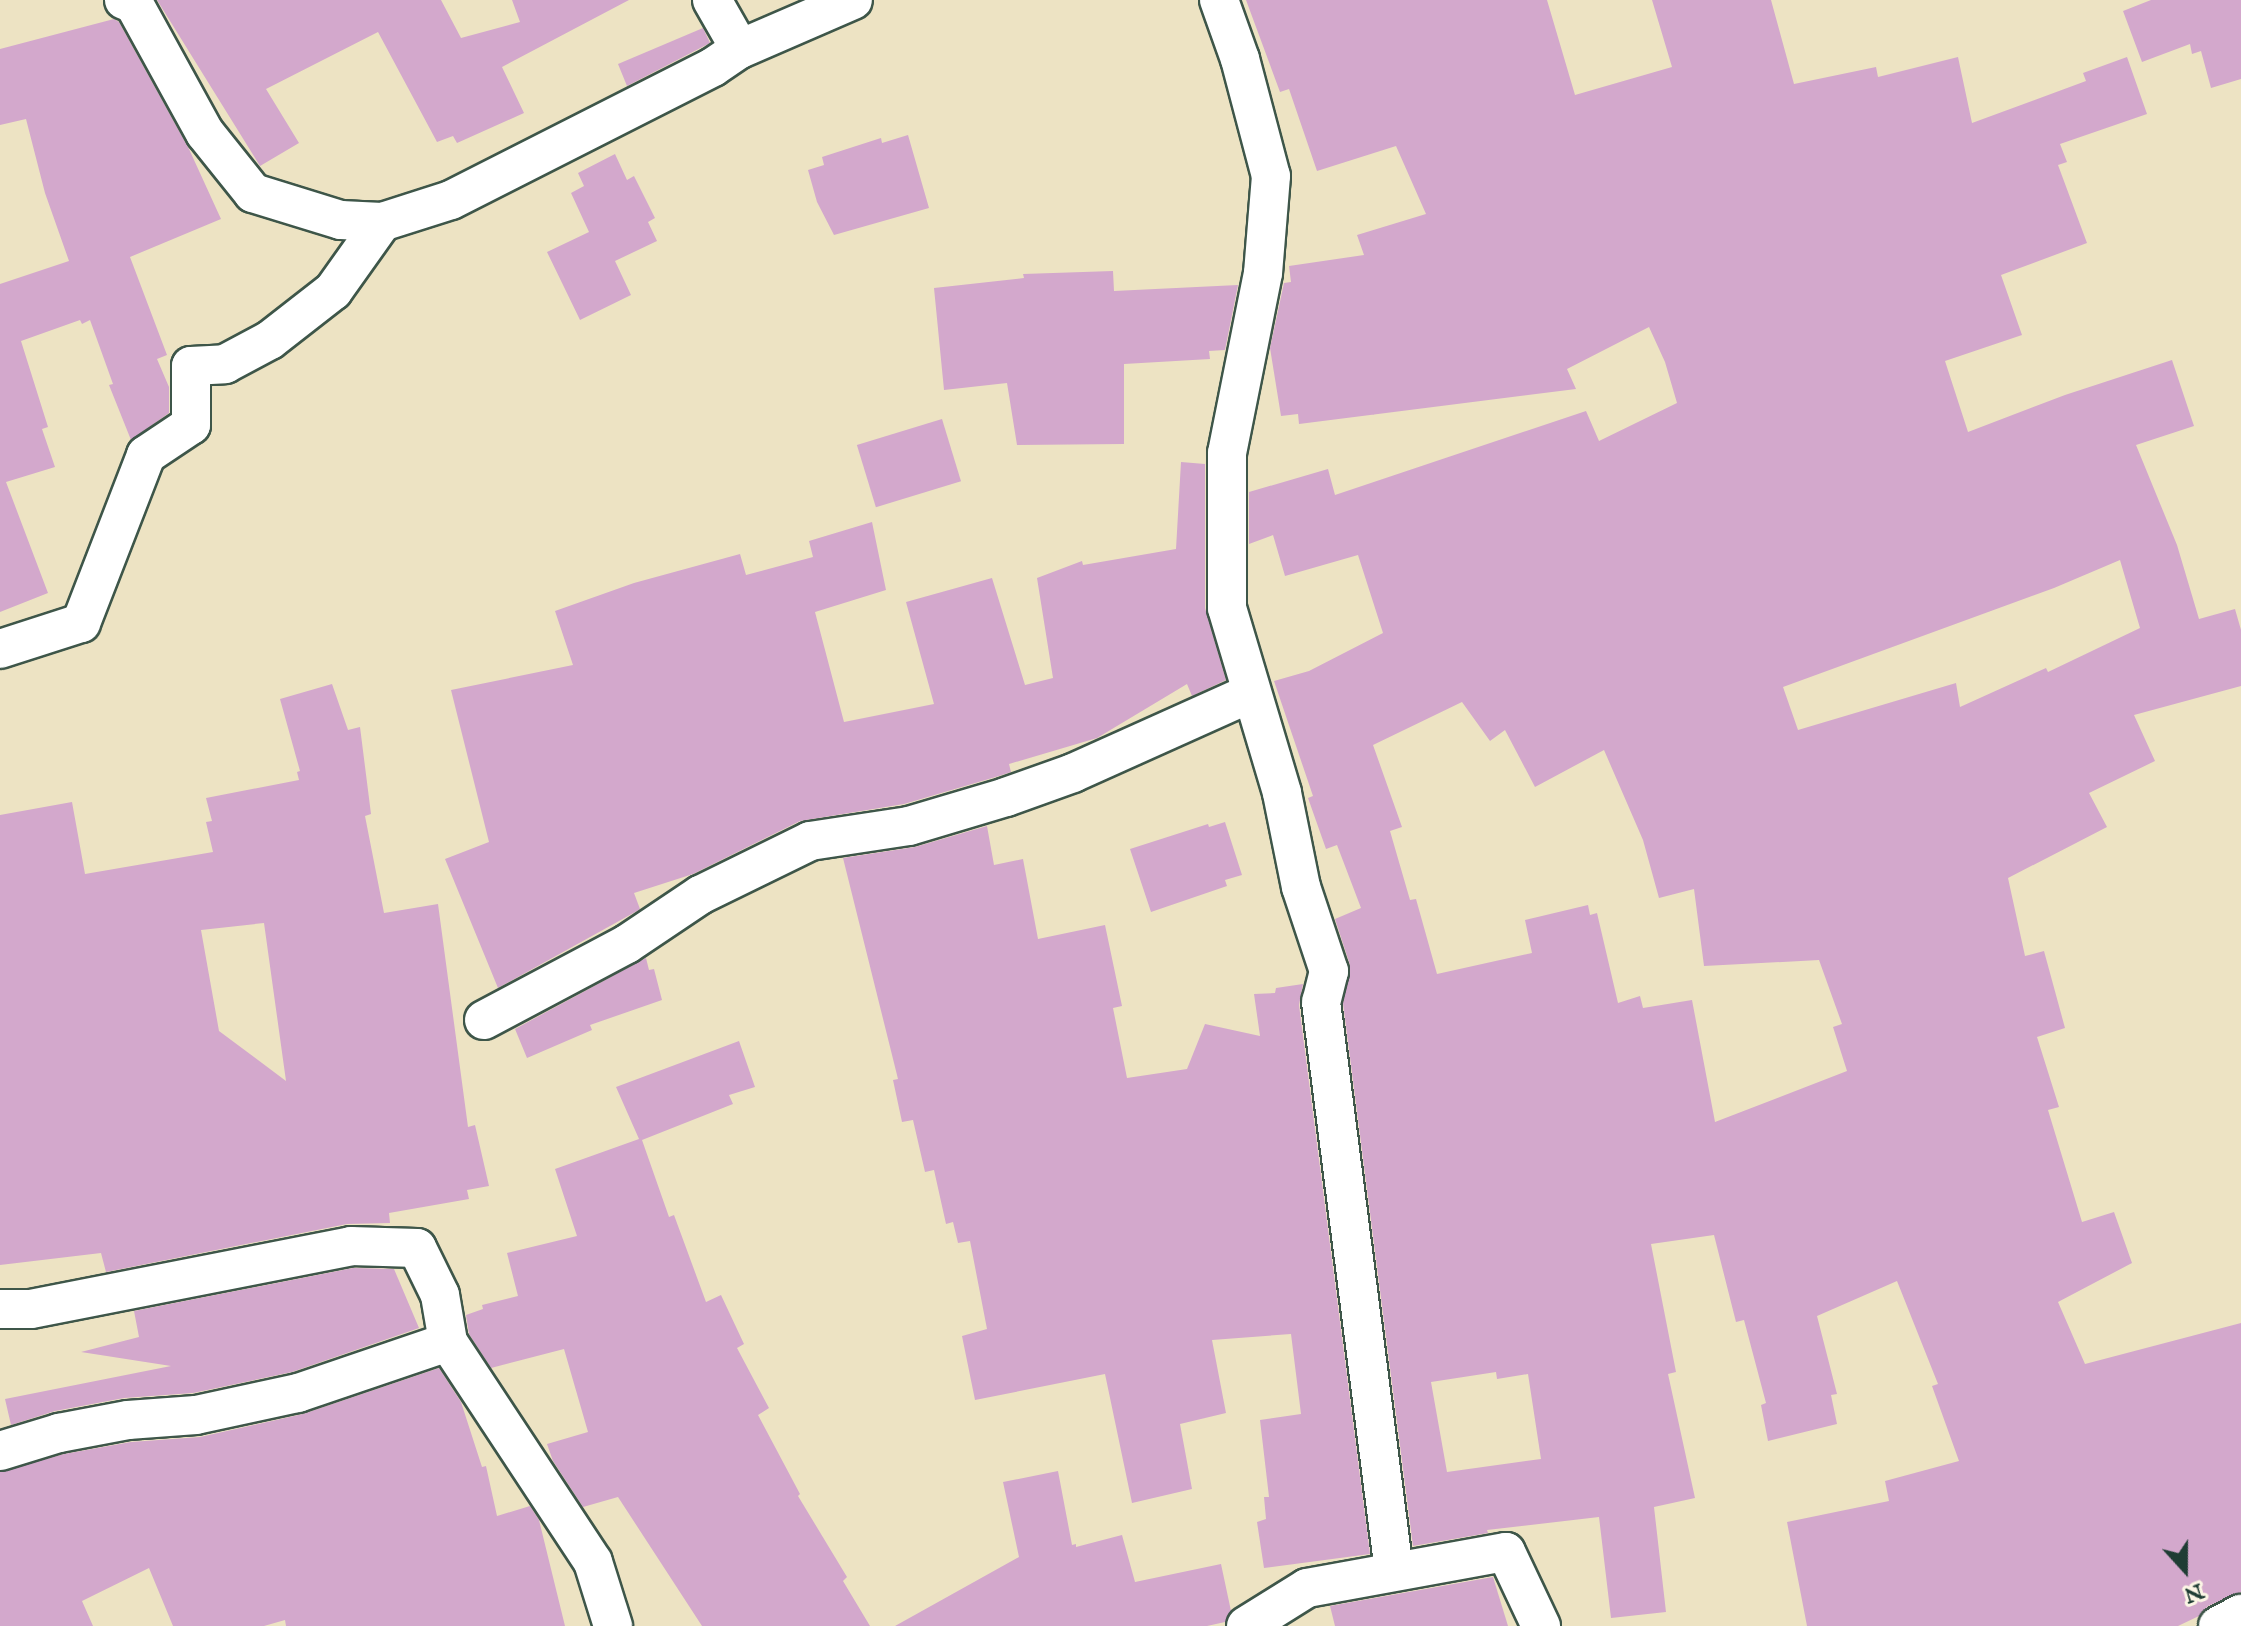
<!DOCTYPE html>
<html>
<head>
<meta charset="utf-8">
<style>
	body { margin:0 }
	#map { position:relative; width:2241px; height:1626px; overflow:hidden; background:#ede3c3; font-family:"IM FELL English",serif }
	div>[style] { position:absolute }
	.building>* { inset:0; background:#d3a8cc; transform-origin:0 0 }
	.roads { filter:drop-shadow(2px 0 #3e5649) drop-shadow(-2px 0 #3e5649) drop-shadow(0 2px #3e5649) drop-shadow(0 -2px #3e5649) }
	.minor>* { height:38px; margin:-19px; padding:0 19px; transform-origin:19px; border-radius:19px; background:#fff }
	span { translate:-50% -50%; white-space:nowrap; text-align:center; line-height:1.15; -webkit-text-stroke:6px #fcf5e5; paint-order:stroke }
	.north { position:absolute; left:2145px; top:1530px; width:80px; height:80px; -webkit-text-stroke:6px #fcf5e5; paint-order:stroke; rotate:159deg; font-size:22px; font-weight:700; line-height:32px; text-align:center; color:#1f3d34 }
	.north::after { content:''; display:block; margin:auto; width:28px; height:36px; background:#1f3d34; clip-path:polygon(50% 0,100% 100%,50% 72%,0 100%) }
</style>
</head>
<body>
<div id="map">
	<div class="building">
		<div style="clip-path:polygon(157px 0,441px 0,461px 38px,520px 22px,512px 0,629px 0,502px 67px,524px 113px,457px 143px,453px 136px,437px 142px,378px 32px,266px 89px,299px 143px,260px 166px)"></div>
		<div style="clip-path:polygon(evenodd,1246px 0,1547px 0,1575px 95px,1672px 67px,1652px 0,1771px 0,1794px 84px,1876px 67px,1878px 77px,1958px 57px,1972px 123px,2086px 81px,2083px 73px,2127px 57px,2147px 114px,2060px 144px,2067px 162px,2058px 165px,2087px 243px,2001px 275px,2022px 335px,1945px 361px,1968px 432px,2065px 395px,2172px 360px,2194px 426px,2136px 445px,2177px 545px,2199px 619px,2235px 609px,2241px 630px,2241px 686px,2134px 715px,2155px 761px,2089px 793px,2107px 827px,2008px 878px,2025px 956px,2044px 951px,2065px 1028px,2037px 1037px,2059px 1107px,2048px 1110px,2082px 1222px,2114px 1212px,2132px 1263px,2058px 1302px,2085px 1364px,2241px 1323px,2241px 1592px,2208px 1606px,2199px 1616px,2178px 1626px,1807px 1626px,1787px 1522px,1889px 1501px,1885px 1481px,1959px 1461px,1932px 1386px,1938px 1384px,1897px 1281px,1817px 1316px,1837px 1394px,1831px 1395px,1837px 1424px,1768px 1441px,1761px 1405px,1766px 1403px,1744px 1320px,1736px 1322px,1714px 1235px,1651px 1244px,1676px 1372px,1668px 1374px,1695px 1498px,1654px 1507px,1666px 1612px,1611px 1618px,1599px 1517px,1487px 1530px,1488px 1533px,1413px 1546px,1343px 1003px,1350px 965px,1335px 919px,1361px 908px,1337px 845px,1326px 849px,1308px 798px,1313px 796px,1274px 681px,1309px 671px,1383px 633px,1358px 555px,1285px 576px,1273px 535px,1249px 544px,1249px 492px,1328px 469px,1335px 495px,1586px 411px,1599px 441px,1677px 403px,1665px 362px,1649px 327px,1567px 369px,1576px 389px,1299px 424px,1298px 414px,1281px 416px,1270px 348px,1284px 283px,1291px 282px,1289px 266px,1364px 255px,1357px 235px,1426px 214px,1396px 146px,1317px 171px,1289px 89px,1280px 92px,1246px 0,2120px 560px,2140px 628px,2048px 672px,2046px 668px,1960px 707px,1956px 683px,1798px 730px,1783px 687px,2054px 588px,2120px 560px,1246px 0,1462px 702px,1490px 741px,1505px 730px,1535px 787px,1604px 750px,1643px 840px,1659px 898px,1694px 889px,1704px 966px,1819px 960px,1842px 1024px,1833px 1027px,1847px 1071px,1715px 1122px,1692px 1000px,1643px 1008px,1640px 996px,1618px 1003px,1597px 913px,1590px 915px,1588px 905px,1525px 920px,1532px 953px,1437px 974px,1416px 899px,1410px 900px,1390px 831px,1402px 827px,1373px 745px,1462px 702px,1246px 0,1496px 1372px,1497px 1379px,1528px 1374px,1541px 1459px,1447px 1472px,1431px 1382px,1496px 1372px)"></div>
		<div style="clip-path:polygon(2151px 0,2241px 0,2241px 79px,2211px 88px,2201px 51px,2192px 54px,2190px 44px,2142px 62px,2123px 11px)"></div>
		<div style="clip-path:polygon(114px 19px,119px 22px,189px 149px,221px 219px,130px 257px,167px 355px,157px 359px,169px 387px,169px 413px,131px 440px,109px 385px,113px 384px,90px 320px,82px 324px,80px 320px,21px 341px,48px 427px,42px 429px,55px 467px,6px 482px,48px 593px,0 612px,0 284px,69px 261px,45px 193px,26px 119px,0 125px,0 49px)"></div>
		<div style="clip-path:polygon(703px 28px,710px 43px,627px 86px,618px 64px)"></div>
		<div style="clip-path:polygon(908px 135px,929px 208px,834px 235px,817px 202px,808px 170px,824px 165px,822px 157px,881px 138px,882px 143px)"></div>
		<div style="clip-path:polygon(615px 154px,627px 180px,634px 176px,655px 218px,648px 222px,657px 241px,615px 261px,631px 295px,580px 320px,547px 252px,589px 232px,571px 193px,584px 186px,578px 173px)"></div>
		<div style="clip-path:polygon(1113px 271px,1114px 291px,1238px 285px,1225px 350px,1209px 351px,1210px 359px,1124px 364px,1124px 444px,1017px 445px,1007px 383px,944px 390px,934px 288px,1024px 278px,1023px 274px)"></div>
		<div style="left:942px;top:419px;width:65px;height:89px;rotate:73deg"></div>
		<div style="clip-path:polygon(1181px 462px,1205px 464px,1205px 608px,1226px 680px,1192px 696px,1187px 684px,1097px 738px,1009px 764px,1011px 772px,999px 776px,904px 804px,800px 821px,693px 874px,634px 893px,640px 909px,637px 911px,498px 988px,445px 859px,489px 842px,451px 690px,573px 665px,555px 611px,634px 583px,740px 554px,746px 575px,813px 557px,809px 541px,872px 522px,886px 590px,815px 612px,844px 722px,934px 704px,906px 602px,992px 578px,1025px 685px,1053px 678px,1037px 578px,1082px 561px,1083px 565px,1176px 549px)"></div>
		<div style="clip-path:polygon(evenodd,332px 684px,348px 730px,360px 727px,371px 814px,365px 816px,384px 913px,438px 904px,468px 1127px,475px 1125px,489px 1186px,467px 1190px,469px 1199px,389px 1213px,390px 1223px,347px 1224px,106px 1272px,101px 1253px,0 1265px,0 815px,72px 802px,85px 874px,213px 852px,206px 822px,212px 821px,206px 798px,299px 780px,297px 772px,300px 771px,280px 699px,332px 684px,264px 923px,286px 1081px,219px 1031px,201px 930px,264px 923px)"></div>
		<div style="clip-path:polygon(1225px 822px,1242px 875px,1225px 880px,1227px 886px,1151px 912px,1130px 849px,1208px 824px,1209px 827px)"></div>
		<div style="clip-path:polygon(987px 826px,994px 865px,1023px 859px,1038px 939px,1105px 925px,1122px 1006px,1113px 1008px,1127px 1078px,1187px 1069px,1205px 1024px,1260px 1036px,1254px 994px,1275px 993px,1276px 988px,1303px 984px,1299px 1005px,1370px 1554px,1264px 1568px,1257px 1522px,1266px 1519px,1264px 1497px,1269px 1497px,1260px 1420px,1301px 1414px,1291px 1334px,1212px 1340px,1226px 1413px,1180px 1424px,1192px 1489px,1132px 1503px,1105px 1374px,975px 1400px,962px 1336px,987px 1329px,970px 1241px,958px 1243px,953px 1222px,946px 1224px,934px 1170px,925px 1172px,913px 1120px,902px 1122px,893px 1080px,898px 1079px,843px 858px,915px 847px)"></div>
		<div style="clip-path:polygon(646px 958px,649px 970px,654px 969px,662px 1000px,590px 1025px,592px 1030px,527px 1058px,515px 1029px)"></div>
		<div style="clip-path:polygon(739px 1041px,755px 1087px,729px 1095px,733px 1104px,642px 1140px,669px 1217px,674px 1215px,706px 1302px,721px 1295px,744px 1344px,737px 1348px,769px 1408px,758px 1415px,800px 1494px,798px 1496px,847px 1577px,843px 1581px,870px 1626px,702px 1626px,618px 1497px,583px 1507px,553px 1461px,547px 1444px,588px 1432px,564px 1349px,491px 1368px,469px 1334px,466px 1315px,483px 1309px,482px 1305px,518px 1296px,507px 1253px,577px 1236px,555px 1169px,639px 1139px,616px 1087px)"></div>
		<div style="clip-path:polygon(353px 1268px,394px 1269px,419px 1328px,292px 1372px,193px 1393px,124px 1398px,55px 1411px,11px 1425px,5px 1399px,171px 1366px,81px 1352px,139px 1337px,134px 1311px)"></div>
		<div style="clip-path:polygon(439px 1368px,461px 1402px,482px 1467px,486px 1466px,497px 1516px,530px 1506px,539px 1520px,565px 1626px,286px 1626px,285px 1620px,264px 1626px,173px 1626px,149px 1568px,82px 1601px,93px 1626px,0 1626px,0 1472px,64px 1454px,131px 1442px,200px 1437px,303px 1414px)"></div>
		<div style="clip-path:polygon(1058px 1471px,1072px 1545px,1076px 1544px,1076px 1547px,1122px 1535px,1135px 1582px,1221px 1564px,1231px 1611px,1225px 1622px,1207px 1626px,895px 1626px,1019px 1557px,1003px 1482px)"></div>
		<div style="clip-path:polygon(1493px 1577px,1508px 1626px,1335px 1626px,1330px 1606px)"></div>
	</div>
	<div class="roads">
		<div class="minor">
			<div style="left:124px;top:0;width:11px;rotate:22deg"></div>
			<div style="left:134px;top:4px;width:147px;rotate:61.2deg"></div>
			<div style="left:205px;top:133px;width:77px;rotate:51.3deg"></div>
			<div style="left:253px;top:193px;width:92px;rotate:17.1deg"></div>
			<div style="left:341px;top:220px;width:41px;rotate:2.8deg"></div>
			<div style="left:382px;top:222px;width:72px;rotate:-17.7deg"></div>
			<div style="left:451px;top:200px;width:294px;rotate:-26.9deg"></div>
			<div style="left:713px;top:67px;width:32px;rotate:-34deg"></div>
			<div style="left:740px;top:49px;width:123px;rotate:-23.4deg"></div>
			<div style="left:712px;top:0;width:56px;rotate:60.3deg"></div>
			<div style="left:1219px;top:0;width:63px;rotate:70.4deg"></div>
			<div style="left:1240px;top:59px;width:121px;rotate:75.2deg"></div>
			<div style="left:1271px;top:176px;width:97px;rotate:94.7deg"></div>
			<div style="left:1263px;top:273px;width:184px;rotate:101.3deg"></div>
			<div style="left:1227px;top:453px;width:155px;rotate:90deg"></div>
			<div style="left:1227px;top:608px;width:193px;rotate:73.4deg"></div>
			<div style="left:1282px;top:793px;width:96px;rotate:78.6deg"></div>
			<div style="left:1301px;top:887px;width:89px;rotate:71.6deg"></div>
			<div style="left:1329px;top:971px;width:32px;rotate:104deg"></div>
			<div style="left:1321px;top:1002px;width:574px;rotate:82.69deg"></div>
			<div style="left:0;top:649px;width:85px;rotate:-17.8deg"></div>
			<div style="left:81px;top:623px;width:180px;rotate:-68.8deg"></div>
			<div style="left:146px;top:455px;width:54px;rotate:-33.7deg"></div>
			<div style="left:191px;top:425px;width:59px;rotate:-90deg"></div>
			<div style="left:191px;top:366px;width:34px;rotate:-3deg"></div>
			<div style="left:225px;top:364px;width:51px;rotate:-28.1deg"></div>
			<div style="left:270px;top:340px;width:80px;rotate:-37.9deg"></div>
			<div style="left:333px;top:291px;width:85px;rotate:-54.6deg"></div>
			<div style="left:484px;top:1020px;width:162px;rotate:-28deg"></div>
			<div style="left:627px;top:944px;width:88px;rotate:-33.9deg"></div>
			<div style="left:700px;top:895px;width:123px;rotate:-26.1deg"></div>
			<div style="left:810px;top:841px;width:100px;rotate:-8.6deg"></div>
			<div style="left:909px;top:826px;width:101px;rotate:-16.6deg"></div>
			<div style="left:1006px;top:797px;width:71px;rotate:-19.7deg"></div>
			<div style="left:1073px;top:773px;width:195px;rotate:-24.2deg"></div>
			<div style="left:0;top:1309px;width:31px"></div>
			<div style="left:31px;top:1309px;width:326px;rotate:-11.1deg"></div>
			<div style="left:351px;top:1246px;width:66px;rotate:1.7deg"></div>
			<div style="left:417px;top:1248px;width:52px;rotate:63.9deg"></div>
			<div style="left:440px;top:1295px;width:48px;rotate:80.3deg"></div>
			<div style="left:448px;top:1342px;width:263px;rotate:56.6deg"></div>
			<div style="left:593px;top:1562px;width:67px;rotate:72.6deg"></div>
			<div style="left:0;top:1451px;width:62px;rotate:-17deg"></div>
			<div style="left:59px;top:1433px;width:70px;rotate:-10.7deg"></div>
			<div style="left:128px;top:1420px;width:68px;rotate:-4.2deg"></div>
			<div style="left:196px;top:1415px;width:104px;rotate:-12.2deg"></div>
			<div style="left:298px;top:1393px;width:158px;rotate:-18.8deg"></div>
			<div style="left:1246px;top:1626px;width:72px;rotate:-31.9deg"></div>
			<div style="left:1307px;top:1588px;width:202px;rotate:-10.3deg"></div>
			<div style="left:1506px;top:1552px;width:82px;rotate:64.7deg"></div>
			<div style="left:2218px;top:1626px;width:26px;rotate:-28deg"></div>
		</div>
	</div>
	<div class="north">N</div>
</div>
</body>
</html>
